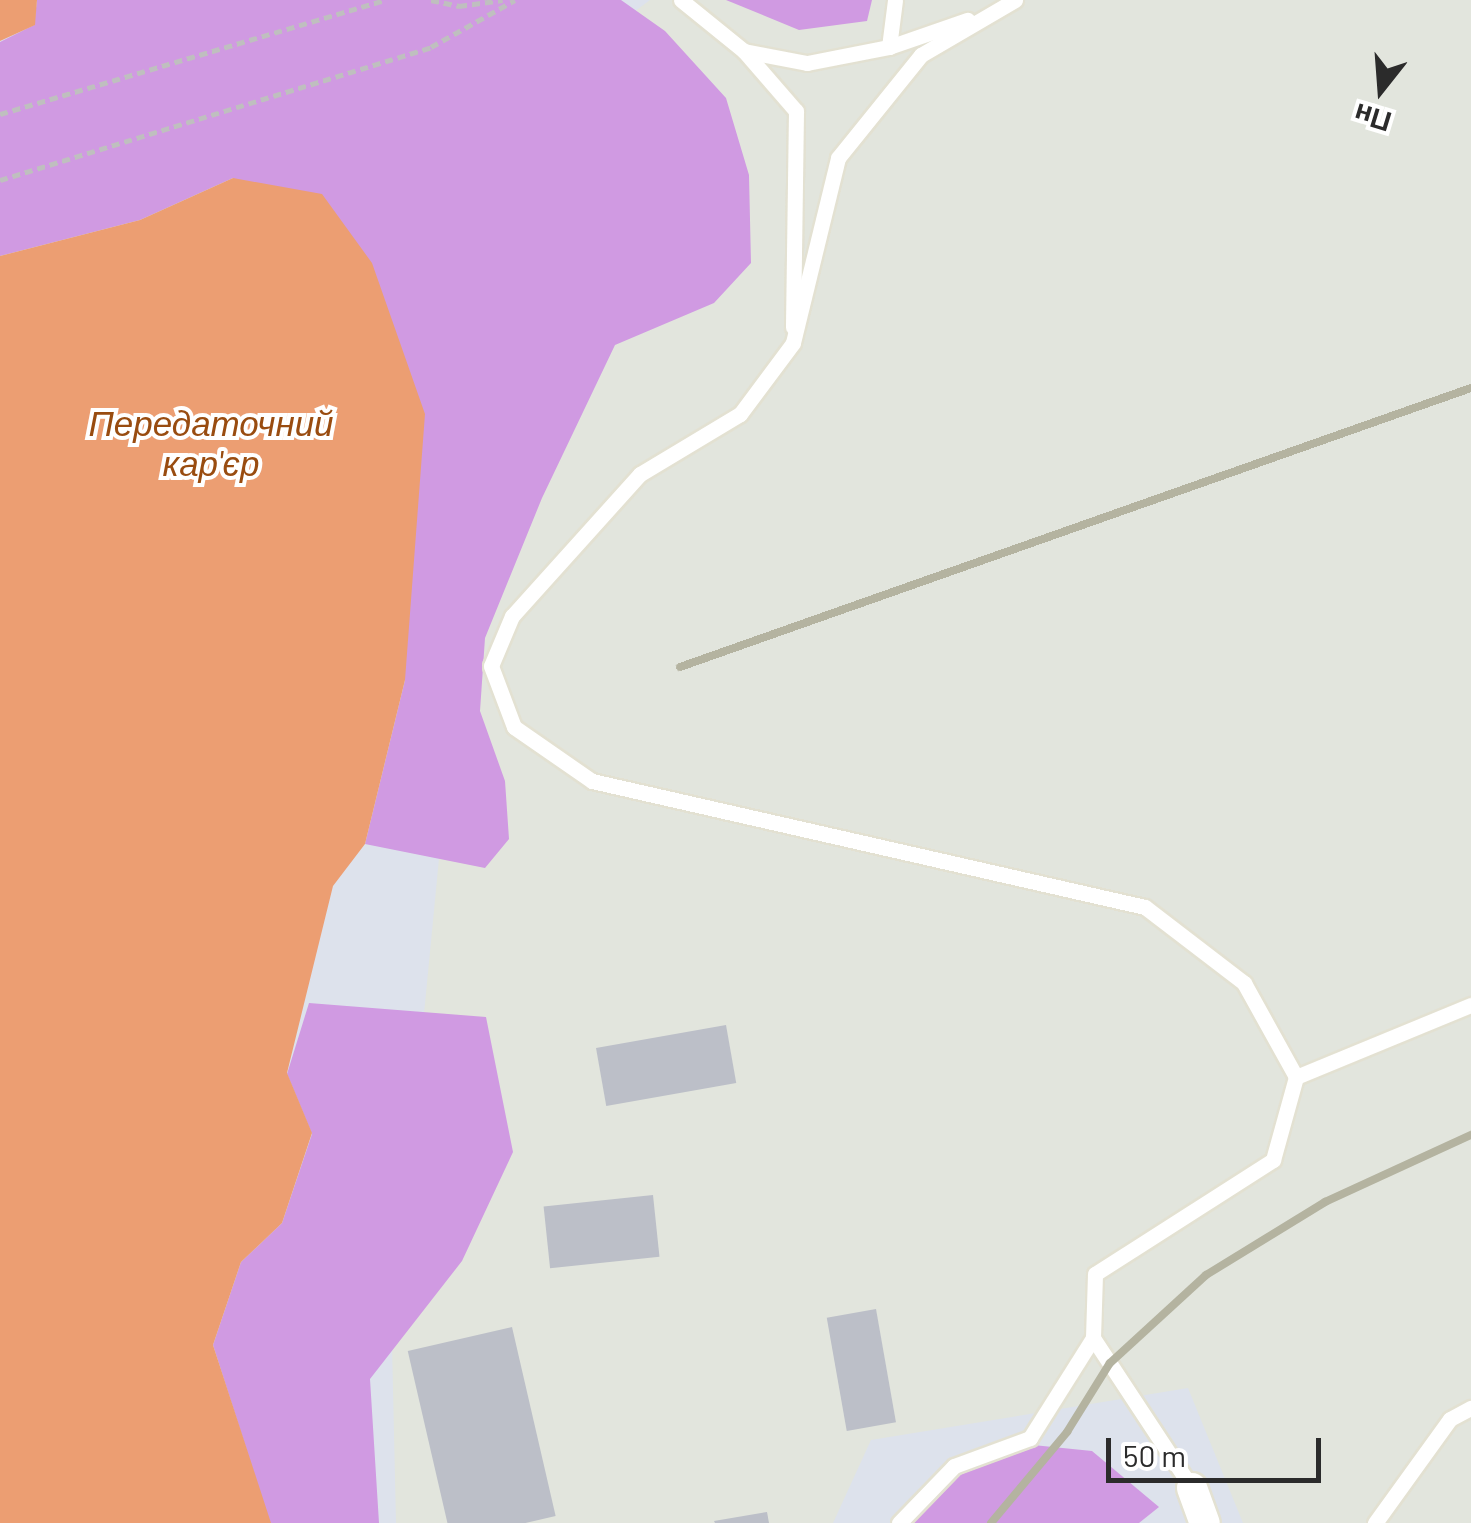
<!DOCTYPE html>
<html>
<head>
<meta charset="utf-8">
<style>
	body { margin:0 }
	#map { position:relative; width:1471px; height:1523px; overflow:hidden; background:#dde2ec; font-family:Barlow,sans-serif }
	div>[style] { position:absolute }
	.industrial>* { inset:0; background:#e2e5dd }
	.green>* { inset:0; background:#d09ae2 }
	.water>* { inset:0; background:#ec9e72 }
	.building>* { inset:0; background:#bcbfc8; transform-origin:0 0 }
	.path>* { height:5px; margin-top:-2.5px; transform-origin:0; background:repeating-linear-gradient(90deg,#bfbfbf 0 8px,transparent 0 13px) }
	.roads { filter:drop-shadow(2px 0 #e3e1d2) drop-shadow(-2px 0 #e3e1d2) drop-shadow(0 2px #e3e1d2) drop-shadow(0 -2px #e3e1d2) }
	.service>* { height:15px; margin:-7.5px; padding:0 7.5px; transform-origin:7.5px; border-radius:7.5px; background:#fff }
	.minor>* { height:30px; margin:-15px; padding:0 15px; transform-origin:15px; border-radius:15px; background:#fff }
	.rail>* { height:8px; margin:-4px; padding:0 4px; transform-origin:4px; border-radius:4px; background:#b4b3a0 }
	span { translate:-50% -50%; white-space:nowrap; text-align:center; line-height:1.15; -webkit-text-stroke:8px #fff; paint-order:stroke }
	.water-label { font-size:35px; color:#994c10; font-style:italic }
	.north { position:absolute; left:1331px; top:40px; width:100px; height:100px; -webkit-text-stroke:8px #fff; paint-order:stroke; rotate:197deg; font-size:28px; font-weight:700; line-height:40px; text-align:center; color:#2b2b2b }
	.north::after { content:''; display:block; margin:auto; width:35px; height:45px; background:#2b2b2b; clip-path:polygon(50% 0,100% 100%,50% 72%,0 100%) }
	.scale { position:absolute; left:1106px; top:1438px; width:215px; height:45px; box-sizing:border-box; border:5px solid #2b2b2b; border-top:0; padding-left:12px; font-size:30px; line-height:35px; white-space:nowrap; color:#2b2b2b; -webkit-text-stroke:8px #fff; paint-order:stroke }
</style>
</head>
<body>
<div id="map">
	<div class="industrial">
		<div style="clip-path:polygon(650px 0,1471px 0,1471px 1523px,1243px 1523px,1188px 1388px,871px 1440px,833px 1523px,396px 1523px,392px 1345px,512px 103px)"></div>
	</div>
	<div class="green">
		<div style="clip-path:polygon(37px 0,621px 0,665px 31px,726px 98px,749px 175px,751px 263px,714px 303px,615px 345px,542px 498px,485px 638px,480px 711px,505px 781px,509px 839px,485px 868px,365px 844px,405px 680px,233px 178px,140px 220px,0 256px,0 42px,34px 25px)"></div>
		<div style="clip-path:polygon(726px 0,872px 0,867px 21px,799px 30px)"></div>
		<div style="clip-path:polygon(309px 1003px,486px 1017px,513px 1152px,462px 1261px,370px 1379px,379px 1523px,270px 1523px,213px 1345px,241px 1262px,282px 1223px,312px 1134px,287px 1074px)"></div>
		<div style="clip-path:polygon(1033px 1445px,1092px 1451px,1159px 1507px,1139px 1523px,911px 1523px,957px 1476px)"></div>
	</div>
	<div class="water">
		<div style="clip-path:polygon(0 0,37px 0,35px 25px,0 41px)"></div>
		<div style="clip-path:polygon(233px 178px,322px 194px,372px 263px,425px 414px,405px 680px,365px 844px,333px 886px,287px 1073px,312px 1133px,282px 1223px,241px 1262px,213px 1345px,271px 1523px,0 1523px,0 256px,140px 220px)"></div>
	</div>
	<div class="building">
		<div style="left:726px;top:1025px;width:59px;height:132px;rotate:80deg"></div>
		<div style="left:653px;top:1195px;width:62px;height:110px;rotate:84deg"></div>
		<div style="left:876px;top:1309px;width:115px;height:50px;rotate:80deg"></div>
		<div style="left:512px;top:1327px;width:194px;height:107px;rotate:77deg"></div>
		<div style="clip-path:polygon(767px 1512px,769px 1523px,715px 1523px,714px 1521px)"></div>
	</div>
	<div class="path">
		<div style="left:431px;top:0;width:29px;rotate:12deg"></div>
		<div style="left:459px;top:6px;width:44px;rotate:-7.8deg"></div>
		<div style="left:0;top:114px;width:402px;rotate:-16.5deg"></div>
		<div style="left:0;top:180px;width:451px;rotate:-17.1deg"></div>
		<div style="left:431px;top:47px;width:96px;rotate:-29.2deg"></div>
	</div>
	<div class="roads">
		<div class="service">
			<div style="left:681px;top:0;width:81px;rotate:39deg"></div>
			<div style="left:744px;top:51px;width:64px;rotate:10.8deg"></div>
			<div style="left:807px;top:63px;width:84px;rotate:-11deg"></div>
			<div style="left:889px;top:47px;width:83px;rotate:-19.1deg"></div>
			<div style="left:1015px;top:0;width:109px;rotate:149.7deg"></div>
			<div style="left:921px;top:55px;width:132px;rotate:128.9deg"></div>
			<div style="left:838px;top:158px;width:190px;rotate:103.7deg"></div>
			<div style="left:793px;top:343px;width:89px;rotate:126.7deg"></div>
			<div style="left:740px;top:414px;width:117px;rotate:149deg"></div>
			<div style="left:640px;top:474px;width:191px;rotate:132deg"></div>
			<div style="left:512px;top:616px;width:54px;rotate:112.8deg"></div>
			<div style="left:491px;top:666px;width:65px;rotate:69.3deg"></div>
			<div style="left:514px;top:727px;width:95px;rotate:34.7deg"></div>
			<div style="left:592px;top:781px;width:567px;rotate:12.84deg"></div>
			<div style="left:1145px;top:907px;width:125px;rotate:37.5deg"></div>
			<div style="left:1244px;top:983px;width:107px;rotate:61deg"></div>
			<div style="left:1296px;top:1077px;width:86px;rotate:105.5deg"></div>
			<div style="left:1273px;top:1160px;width:211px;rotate:147.4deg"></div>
			<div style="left:1095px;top:1274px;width:64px;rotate:91.8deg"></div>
			<div style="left:1093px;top:1338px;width:180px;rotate:56.6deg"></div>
			<div style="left:889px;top:47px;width:47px;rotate:-82.7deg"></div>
			<div style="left:744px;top:51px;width:79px;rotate:49.1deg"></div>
			<div style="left:796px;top:111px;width:216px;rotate:90.8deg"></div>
			<div style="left:1296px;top:1077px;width:189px;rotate:-22.4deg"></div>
			<div style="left:899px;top:1523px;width:79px;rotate:-46deg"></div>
			<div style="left:954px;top:1466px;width:81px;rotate:-20.2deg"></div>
			<div style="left:1030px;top:1438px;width:118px;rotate:-57.8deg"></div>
			<div style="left:1375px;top:1523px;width:128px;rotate:-54.2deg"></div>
			<div style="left:1450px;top:1419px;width:24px;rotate:-28deg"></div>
		</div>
		<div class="minor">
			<div style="left:1192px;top:1488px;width:37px;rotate:70deg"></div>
		</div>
	</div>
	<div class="rail">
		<div style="left:680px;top:667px;width:839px;rotate:-19.43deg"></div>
		<div style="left:991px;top:1523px;width:119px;rotate:-50.1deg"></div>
		<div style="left:1067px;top:1432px;width:81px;rotate:-58.1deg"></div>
		<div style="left:1110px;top:1363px;width:130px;rotate:-42.5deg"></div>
		<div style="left:1206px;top:1275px;width:140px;rotate:-31.5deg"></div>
		<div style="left:1325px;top:1202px;width:161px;rotate:-24.7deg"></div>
	</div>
	<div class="water-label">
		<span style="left:211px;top:442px">Передаточний<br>кар'єр</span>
	</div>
	<div class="north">Пн</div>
	<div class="scale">50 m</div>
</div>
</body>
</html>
